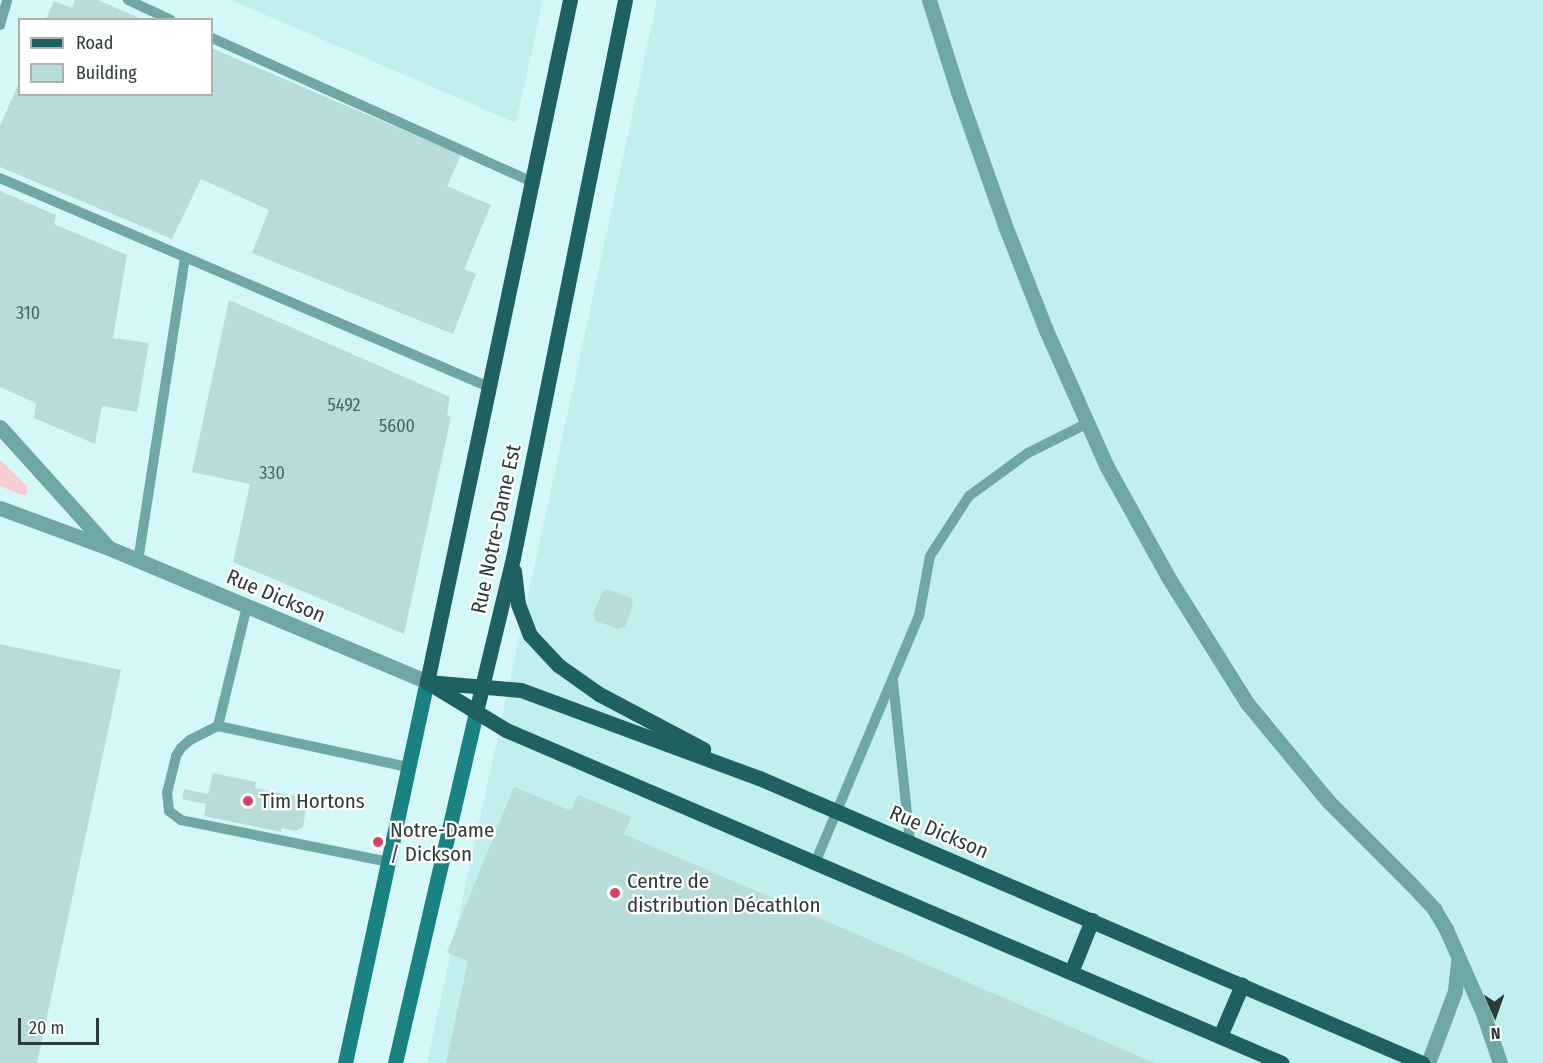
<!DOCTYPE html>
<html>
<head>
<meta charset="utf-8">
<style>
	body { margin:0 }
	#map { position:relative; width:1543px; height:1063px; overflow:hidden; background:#d3f8f7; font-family:"Fira Sans Condensed",sans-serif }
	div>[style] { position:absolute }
	.built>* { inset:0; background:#c0efed }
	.green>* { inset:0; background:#f7cdd1 }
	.building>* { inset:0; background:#b7dcda }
	.service>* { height:10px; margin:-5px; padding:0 5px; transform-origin:5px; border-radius:5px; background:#6fa7a5 }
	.minor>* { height:15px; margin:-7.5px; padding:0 7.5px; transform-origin:7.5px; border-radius:7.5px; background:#6fa7a5 }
	.secondary>* { height:15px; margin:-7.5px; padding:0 7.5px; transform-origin:7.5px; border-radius:7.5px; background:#1b8281 }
	.primary>* { height:15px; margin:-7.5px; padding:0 7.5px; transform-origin:7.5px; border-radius:7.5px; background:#1e6160 }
	.dots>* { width:16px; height:16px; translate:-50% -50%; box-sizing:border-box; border:3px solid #fff; border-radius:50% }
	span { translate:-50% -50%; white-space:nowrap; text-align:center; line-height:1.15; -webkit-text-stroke:4.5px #fff; paint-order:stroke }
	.number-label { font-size:18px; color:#506363 }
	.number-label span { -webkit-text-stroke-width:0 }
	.street-label { font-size:21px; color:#2d3b3b }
	.poi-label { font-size:21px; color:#2d3b3b }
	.left { translate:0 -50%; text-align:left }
	.legend { position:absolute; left:18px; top:18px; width:195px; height:78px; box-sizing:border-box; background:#fff; border:2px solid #abb1b1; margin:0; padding:8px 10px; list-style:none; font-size:18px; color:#2d3b3b }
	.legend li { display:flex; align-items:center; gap:12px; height:30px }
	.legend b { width:30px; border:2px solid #abb1b1 }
	.north { position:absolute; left:1465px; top:985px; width:60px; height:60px; -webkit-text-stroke:4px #fff; paint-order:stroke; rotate:178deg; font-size:16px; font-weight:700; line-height:24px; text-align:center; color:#2d3b3b }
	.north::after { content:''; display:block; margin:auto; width:21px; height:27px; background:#2d3b3b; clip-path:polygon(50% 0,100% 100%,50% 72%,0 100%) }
	.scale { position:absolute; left:18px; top:1018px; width:81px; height:27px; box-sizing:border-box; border:3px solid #2d3b3b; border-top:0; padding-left:8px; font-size:18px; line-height:21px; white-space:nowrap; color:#2d3b3b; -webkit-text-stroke:4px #fff; paint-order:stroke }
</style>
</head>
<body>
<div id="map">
	<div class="built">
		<div style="clip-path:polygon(231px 0,543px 0,516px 123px)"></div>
		<div style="clip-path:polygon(657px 0,1543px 0,1543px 1063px,427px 1063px)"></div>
	</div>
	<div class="green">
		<div style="clip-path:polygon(0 460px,27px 486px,27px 494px,22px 495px,0 486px)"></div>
	</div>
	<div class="building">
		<div style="clip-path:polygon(75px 0,98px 0,144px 20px,46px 20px,54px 1px,72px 8px)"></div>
		<div style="clip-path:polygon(212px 48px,461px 155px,447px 186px,491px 205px,464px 269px,476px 274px,453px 334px,252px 253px,269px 210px,201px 179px,172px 239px,0 167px,0 126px,20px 80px,20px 94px,212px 94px)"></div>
		<div style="clip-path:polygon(0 191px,56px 215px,54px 224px,127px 255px,113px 338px,149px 343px,137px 412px,102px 406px,95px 444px,34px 418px,36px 403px,0 387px)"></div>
		<div style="clip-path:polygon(229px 300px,450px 397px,447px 415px,451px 417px,404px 634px,233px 562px,250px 484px,192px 472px)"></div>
		<div style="clip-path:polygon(608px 589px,631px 598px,633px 604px,625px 627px,618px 629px,596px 621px,593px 614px,602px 592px)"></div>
		<div style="clip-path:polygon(0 644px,121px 670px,37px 1063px,0 1063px)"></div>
		<div style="clip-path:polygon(213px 773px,256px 782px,255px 788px,304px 798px,307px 803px,303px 827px,296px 831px,282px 828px,281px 832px,204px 816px,206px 804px,182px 799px,184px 789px,208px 794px)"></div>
		<div style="clip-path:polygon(514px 787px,571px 811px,578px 795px,631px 817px,624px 834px,1155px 1063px,446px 1063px,468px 961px,447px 952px)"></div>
	</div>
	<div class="service">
		<div style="left:128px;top:0;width:47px;rotate:24.9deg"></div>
		<div style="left:0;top:25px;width:26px;rotate:-74deg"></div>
		<div style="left:212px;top:38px;width:351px;rotate:24.2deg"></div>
		<div style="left:0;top:178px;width:532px;rotate:23.14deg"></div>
		<div style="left:138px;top:561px;width:306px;rotate:-81.2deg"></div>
		<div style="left:893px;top:682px;width:161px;rotate:83.9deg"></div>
		<div style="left:218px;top:726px;width:123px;rotate:-76.4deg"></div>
		<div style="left:389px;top:862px;width:212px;rotate:-168.6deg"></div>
		<div style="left:181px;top:820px;width:15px;rotate:-143deg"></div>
		<div style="left:169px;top:811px;width:18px;rotate:-96deg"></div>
		<div style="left:167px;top:793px;width:38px;rotate:-76deg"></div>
		<div style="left:176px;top:756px;width:9px;rotate:-58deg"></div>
		<div style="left:181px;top:748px;width:12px;rotate:-42deg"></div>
		<div style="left:190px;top:740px;width:31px;rotate:-27deg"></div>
		<div style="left:218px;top:726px;width:194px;rotate:12.2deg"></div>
		<div style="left:815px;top:863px;width:268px;rotate:-67.2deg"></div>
		<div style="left:919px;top:616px;width:61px;rotate:-79.6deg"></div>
		<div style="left:930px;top:556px;width:72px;rotate:-57deg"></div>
		<div style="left:969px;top:496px;width:73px;rotate:-36.1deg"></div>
		<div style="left:1028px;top:453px;width:67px;rotate:-26.6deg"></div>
	</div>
	<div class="minor">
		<div style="left:929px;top:0;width:96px;rotate:72.5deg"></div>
		<div style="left:958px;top:92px;width:144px;rotate:70.6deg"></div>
		<div style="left:1006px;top:228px;width:110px;rotate:68.6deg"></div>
		<div style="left:1046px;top:330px;width:148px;rotate:66deg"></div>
		<div style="left:1106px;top:465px;width:128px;rotate:61deg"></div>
		<div style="left:1168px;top:577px;width:149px;rotate:57.9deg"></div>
		<div style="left:1247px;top:703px;width:127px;rotate:50.4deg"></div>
		<div style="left:1328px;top:801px;width:119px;rotate:45deg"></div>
		<div style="left:1412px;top:885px;width:33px;rotate:47deg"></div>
		<div style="left:1434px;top:909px;width:23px;rotate:59deg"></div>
		<div style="left:1446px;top:929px;width:92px;rotate:66.2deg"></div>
		<div style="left:1483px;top:1013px;width:53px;rotate:71.2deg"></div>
		<div style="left:0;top:427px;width:160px;rotate:48deg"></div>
		<div style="left:0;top:508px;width:116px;rotate:20.2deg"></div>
		<div style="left:109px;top:548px;width:345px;rotate:22.8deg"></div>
		<div style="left:1428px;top:1063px;width:77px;rotate:-69.4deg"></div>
		<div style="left:1455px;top:991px;width:31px;rotate:-84deg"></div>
	</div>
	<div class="secondary">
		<div style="left:345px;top:1063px;width:390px;rotate:-77.9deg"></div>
		<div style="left:395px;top:1063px;width:360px;rotate:-77deg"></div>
	</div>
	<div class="primary">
		<div style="left:514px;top:571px;width:33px;rotate:83deg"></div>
		<div style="left:518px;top:604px;width:33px;rotate:69deg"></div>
		<div style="left:530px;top:635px;width:41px;rotate:47deg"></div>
		<div style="left:558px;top:665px;width:50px;rotate:35.3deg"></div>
		<div style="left:599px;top:694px;width:118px;rotate:27.9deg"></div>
		<div style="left:427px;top:682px;width:94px;rotate:4.9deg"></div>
		<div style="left:521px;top:690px;width:254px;rotate:20.3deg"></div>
		<div style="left:759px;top:778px;width:722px;rotate:23.26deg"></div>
		<div style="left:427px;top:682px;width:697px;rotate:-78.16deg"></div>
		<div style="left:429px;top:683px;width:90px;rotate:31.4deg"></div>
		<div style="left:506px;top:730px;width:844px;rotate:23.23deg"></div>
		<div style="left:476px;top:712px;width:158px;rotate:-76.5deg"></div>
		<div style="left:513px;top:558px;width:569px;rotate:-78.65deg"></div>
		<div style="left:1071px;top:972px;width:56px;rotate:-68deg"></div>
		<div style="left:1220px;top:1036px;width:56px;rotate:-66.7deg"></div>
	</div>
	<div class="dots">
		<div style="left:248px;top:801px;background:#d44464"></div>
		<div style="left:378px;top:842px;background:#d44464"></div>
		<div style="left:615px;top:893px;background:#d44464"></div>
	</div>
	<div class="number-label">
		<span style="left:28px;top:313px">310</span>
		<span style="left:344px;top:405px">5492</span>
		<span style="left:397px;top:426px">5600</span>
		<span style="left:272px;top:473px">330</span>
	</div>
	<div class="street-label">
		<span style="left:496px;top:529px;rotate:-78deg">Rue Notre-Dame Est</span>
		<span style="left:276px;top:596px;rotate:23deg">Rue Dickson</span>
		<span style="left:939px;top:832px;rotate:23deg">Rue Dickson</span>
	</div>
	<div class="poi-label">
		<span class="left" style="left:260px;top:801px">Tim Hortons</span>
		<span class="left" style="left:390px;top:842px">Notre-Dame<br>/ Dickson</span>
		<span class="left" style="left:627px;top:893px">Centre de<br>distribution Décathlon</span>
	</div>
	<ul class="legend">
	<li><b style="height:8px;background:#1e6160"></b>Road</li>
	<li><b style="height:16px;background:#b7dcda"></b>Building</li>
	</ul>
	<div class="north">N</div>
	<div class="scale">20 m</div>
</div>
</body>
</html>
